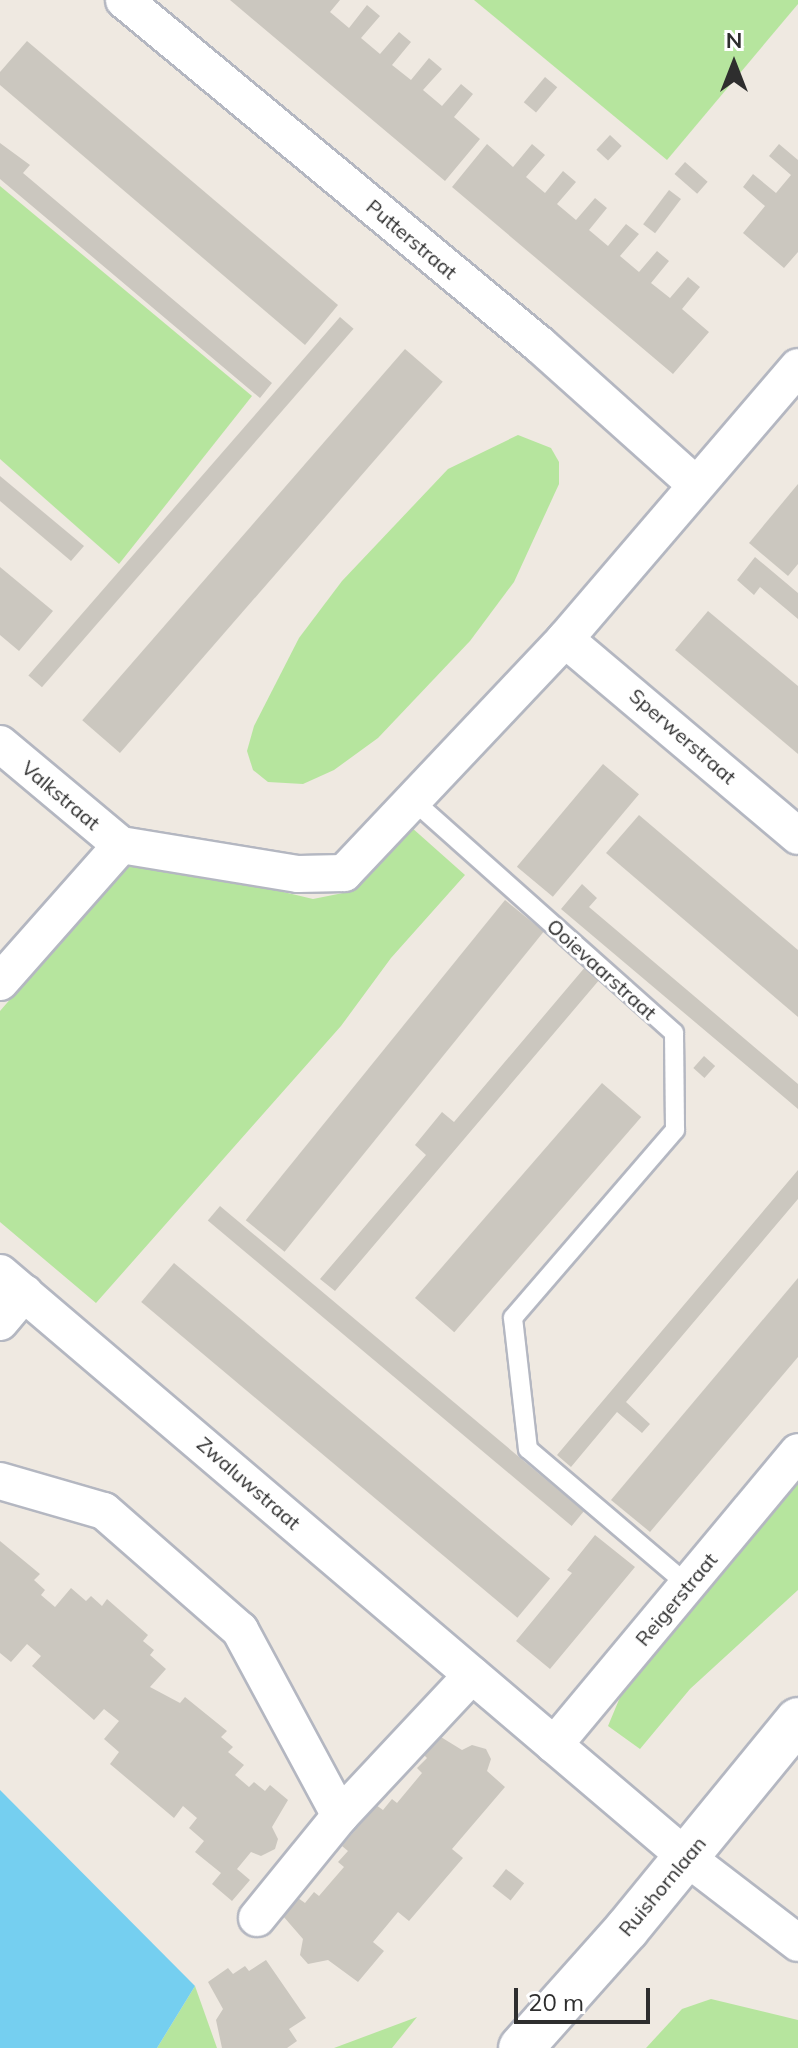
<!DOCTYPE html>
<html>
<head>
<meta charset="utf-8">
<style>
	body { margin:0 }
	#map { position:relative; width:798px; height:2048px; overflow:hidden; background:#efe9e1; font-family:Mulish,sans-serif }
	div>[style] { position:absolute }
	.green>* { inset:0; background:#b6e59e }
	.water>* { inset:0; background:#75cff0 }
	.building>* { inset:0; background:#cbc7bf; transform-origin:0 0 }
	.roads { filter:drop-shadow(2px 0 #b4b7c1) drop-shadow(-2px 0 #b4b7c1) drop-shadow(0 2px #b4b7c1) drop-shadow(0 -2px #b4b7c1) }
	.lane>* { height:18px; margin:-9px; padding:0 9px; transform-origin:9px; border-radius:9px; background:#fff }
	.street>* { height:36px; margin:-18px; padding:0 18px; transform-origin:18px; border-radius:18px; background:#fff }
	.secondary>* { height:44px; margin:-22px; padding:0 22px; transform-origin:22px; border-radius:22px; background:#fff }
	span { translate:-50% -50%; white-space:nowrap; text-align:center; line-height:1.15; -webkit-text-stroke:6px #fff; paint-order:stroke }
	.street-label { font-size:20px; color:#2e2e2e }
	.north { position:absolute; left:694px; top:24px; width:80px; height:80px; -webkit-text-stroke:6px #fff; paint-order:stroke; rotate:0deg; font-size:22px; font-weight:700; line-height:32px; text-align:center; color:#2e2e2e }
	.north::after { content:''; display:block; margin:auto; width:28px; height:36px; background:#2e2e2e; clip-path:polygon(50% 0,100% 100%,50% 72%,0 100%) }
	.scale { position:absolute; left:514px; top:1988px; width:136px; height:36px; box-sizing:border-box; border:4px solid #2e2e2e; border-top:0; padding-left:10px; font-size:24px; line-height:28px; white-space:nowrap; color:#2e2e2e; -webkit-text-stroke:6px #fff; paint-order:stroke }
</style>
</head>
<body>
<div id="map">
	<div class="green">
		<div style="clip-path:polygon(474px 0,798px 0,798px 4px,667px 160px)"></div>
		<div style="clip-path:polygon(0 186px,252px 396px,119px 564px,0 459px)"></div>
		<div style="clip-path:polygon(518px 435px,551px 448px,559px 462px,559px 484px,514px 582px,470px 641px,378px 738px,334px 770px,303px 784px,268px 782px,253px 770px,247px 751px,254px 726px,299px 638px,342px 581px,448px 469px)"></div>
		<div style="clip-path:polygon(411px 827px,465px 875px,391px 958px,341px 1026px,96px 1303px,0 1222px,0 1011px,123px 869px,145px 859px,313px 899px,348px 892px)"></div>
		<div style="clip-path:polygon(798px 1479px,798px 1590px,690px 1689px,640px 1749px,608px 1726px,623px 1690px)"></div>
		<div style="clip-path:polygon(195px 1986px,217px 2048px,157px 2048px)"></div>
		<div style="clip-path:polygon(711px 1999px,798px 2020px,798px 2048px,646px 2048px,682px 2009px)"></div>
		<div style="clip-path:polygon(417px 2017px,392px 2048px,334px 2048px)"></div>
	</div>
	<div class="water">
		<div style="clip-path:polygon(0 1790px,195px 1986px,157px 2048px,0 2048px)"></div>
	</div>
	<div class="building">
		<div style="clip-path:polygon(230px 0,340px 0,330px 12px,349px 28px,367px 5px,380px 16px,361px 38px,380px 54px,399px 32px,411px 42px,392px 65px,411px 80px,429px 58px,442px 69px,423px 90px,442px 106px,461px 84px,473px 94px,454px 117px,480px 139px,445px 181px)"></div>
		<div style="clip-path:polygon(27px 41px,338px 305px,305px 345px,0 85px,0 72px)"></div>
		<div style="left:545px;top:77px;width:16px;height:33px;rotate:40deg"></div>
		<div style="left:610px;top:135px;width:16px;height:20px;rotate:43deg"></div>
		<div style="clip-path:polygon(0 143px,30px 165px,23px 173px,272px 383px,260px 398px,0 179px)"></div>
		<div style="clip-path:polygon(487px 144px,513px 167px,532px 144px,545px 155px,526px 177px,545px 193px,563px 171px,576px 182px,557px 204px,576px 220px,595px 198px,607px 208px,589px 230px,608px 246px,626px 224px,639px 234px,620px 256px,639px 272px,657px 251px,669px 261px,651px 283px,670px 298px,688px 277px,700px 287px,682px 309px,709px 332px,673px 374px,452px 187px)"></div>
		<div style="clip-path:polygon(779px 144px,798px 160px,798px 252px,784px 268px,743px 233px,765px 206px,743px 187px,753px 174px,776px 193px,791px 175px,769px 156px)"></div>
		<div style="left:685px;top:162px;width:30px;height:16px;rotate:41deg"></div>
		<div style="left:669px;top:190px;width:15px;height:43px;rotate:37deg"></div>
		<div style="left:340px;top:317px;width:18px;height:475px;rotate:41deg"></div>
		<div style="left:405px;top:349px;width:50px;height:492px;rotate:41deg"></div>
		<div style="clip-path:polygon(0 476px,84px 546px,71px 561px,0 501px)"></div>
		<div style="clip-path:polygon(798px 484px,798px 564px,788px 576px,749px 543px)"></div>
		<div style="clip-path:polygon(755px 557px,798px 593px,798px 619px,760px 587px,754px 595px,737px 580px)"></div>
		<div style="clip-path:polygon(0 567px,53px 611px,19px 651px,0 635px)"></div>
		<div style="clip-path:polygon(708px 611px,798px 686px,798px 754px,675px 650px)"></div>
		<div style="left:603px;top:764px;width:47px;height:134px;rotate:40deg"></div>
		<div style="clip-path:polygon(639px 815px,798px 950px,798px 1017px,606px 853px)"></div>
		<div style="clip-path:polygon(582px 884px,597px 898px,589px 907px,798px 1084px,798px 1109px,561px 909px)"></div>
		<div style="left:505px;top:900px;width:50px;height:412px;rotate:39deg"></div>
		<div style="clip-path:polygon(586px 966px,600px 979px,335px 1291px,320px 1279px,426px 1155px,415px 1145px,442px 1112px,454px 1122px)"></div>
		<div style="left:704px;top:1056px;width:15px;height:16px;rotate:42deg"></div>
		<div style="left:602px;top:1083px;width:52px;height:285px;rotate:41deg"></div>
		<div style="clip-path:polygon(798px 1170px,798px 1199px,626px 1402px,650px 1424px,642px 1433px,617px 1412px,571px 1467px,557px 1455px)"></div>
		<div style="left:220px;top:1206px;width:475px;height:19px;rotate:40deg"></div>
		<div style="left:174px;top:1263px;width:491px;height:51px;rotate:40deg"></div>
		<div style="clip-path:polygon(798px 1278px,798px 1357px,650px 1532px,611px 1500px)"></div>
		<div style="clip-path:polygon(595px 1535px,635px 1567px,550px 1669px,516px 1641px,572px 1573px,567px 1570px)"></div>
		<div style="clip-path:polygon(0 1541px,40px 1574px,34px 1580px,45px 1590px,41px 1595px,55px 1607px,71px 1588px,86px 1601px,91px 1596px,102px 1606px,107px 1599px,148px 1635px,143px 1641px,154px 1650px,150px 1655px,166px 1669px,150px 1687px,180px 1703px,185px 1697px,227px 1731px,221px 1737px,233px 1747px,228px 1752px,244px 1765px,235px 1775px,249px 1787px,254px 1782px,265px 1791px,270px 1785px,288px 1800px,272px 1827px,278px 1839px,275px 1849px,261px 1856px,251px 1852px,237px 1869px,250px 1880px,232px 1901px,212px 1884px,221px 1873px,195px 1852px,204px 1841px,189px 1828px,197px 1818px,183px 1806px,174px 1818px,110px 1764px,119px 1752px,104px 1739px,119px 1721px,104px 1709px,94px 1720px,32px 1666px,41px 1656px,27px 1644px,11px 1662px,0 1653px)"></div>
		<div style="clip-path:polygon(436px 1734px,462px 1750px,472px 1745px,486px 1749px,491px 1759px,487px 1771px,505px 1787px,452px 1849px,463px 1858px,409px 1921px,398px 1912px,373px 1942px,384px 1951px,358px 1982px,328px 1960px,308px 1964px,300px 1955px,303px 1939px,283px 1916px,298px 1898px,305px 1903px,314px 1892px,319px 1896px,331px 1882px,344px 1867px,338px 1862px,348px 1851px,342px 1846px,376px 1805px,383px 1810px,392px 1799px,397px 1803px,422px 1773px,417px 1768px,427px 1758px,421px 1752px)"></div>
		<div style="left:506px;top:1869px;width:23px;height:22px;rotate:38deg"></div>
		<div style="clip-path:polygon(266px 1960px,306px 2018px,289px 2029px,297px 2041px,287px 2048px,222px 2048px,216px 2020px,223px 2009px,208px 1982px,228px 1968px,233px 1974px,245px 1966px,249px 1971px)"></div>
	</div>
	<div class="roads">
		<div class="lane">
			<div style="left:415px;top:802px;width:347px;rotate:41.7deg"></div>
			<div style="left:674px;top:1033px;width:97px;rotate:89.4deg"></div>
			<div style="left:675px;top:1130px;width:248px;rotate:130.8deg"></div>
			<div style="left:513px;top:1318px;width:132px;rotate:83.5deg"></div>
			<div style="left:528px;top:1449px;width:210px;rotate:40.4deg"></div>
		</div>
		<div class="street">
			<div style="left:124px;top:0;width:540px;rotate:39.67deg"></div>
			<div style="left:540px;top:345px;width:208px;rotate:41.9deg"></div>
			<div style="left:565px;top:639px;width:305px;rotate:40.2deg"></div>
			<div style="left:0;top:744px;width:158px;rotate:39.9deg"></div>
			<div style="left:0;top:982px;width:183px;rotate:-48.5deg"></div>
			<div style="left:121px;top:845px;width:179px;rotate:9.3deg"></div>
			<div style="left:298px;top:874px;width:46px;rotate:-1.2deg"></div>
			<div style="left:344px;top:873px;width:322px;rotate:-46.6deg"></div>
			<div style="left:565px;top:639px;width:358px;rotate:-49.4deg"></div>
			<div style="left:0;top:1273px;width:901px;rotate:40.41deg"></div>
			<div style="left:686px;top:1857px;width:141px;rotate:37.5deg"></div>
			<div style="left:0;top:1322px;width:38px;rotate:-50deg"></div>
			<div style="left:0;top:1481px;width:108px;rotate:16.1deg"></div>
			<div style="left:104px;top:1511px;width:181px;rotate:41.2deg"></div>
			<div style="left:240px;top:1630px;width:211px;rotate:61.7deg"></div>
			<div style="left:554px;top:1745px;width:381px;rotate:-50.2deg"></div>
			<div style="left:257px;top:1918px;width:132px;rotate:-50.9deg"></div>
			<div style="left:340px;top:1816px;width:193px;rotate:-46.9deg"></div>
		</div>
		<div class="secondary">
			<div style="left:521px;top:2048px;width:159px;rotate:-48.3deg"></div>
			<div style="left:627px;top:1929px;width:270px;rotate:-50.7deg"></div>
		</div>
	</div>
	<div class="street-label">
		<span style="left:412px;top:239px;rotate:40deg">Putterstraat</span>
		<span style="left:683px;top:736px;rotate:41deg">Sperwerstraat</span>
		<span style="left:61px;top:795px;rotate:40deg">Valkstraat</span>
		<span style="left:602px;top:969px;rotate:42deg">Ooievaarstraat</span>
		<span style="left:249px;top:1483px;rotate:41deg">Zwaluwstraat</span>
		<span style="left:676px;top:1599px;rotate:-50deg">Reigerstraat</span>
		<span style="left:662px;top:1886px;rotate:-50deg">Ruishornlaan</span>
	</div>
	<div class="north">N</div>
	<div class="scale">20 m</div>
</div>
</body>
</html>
